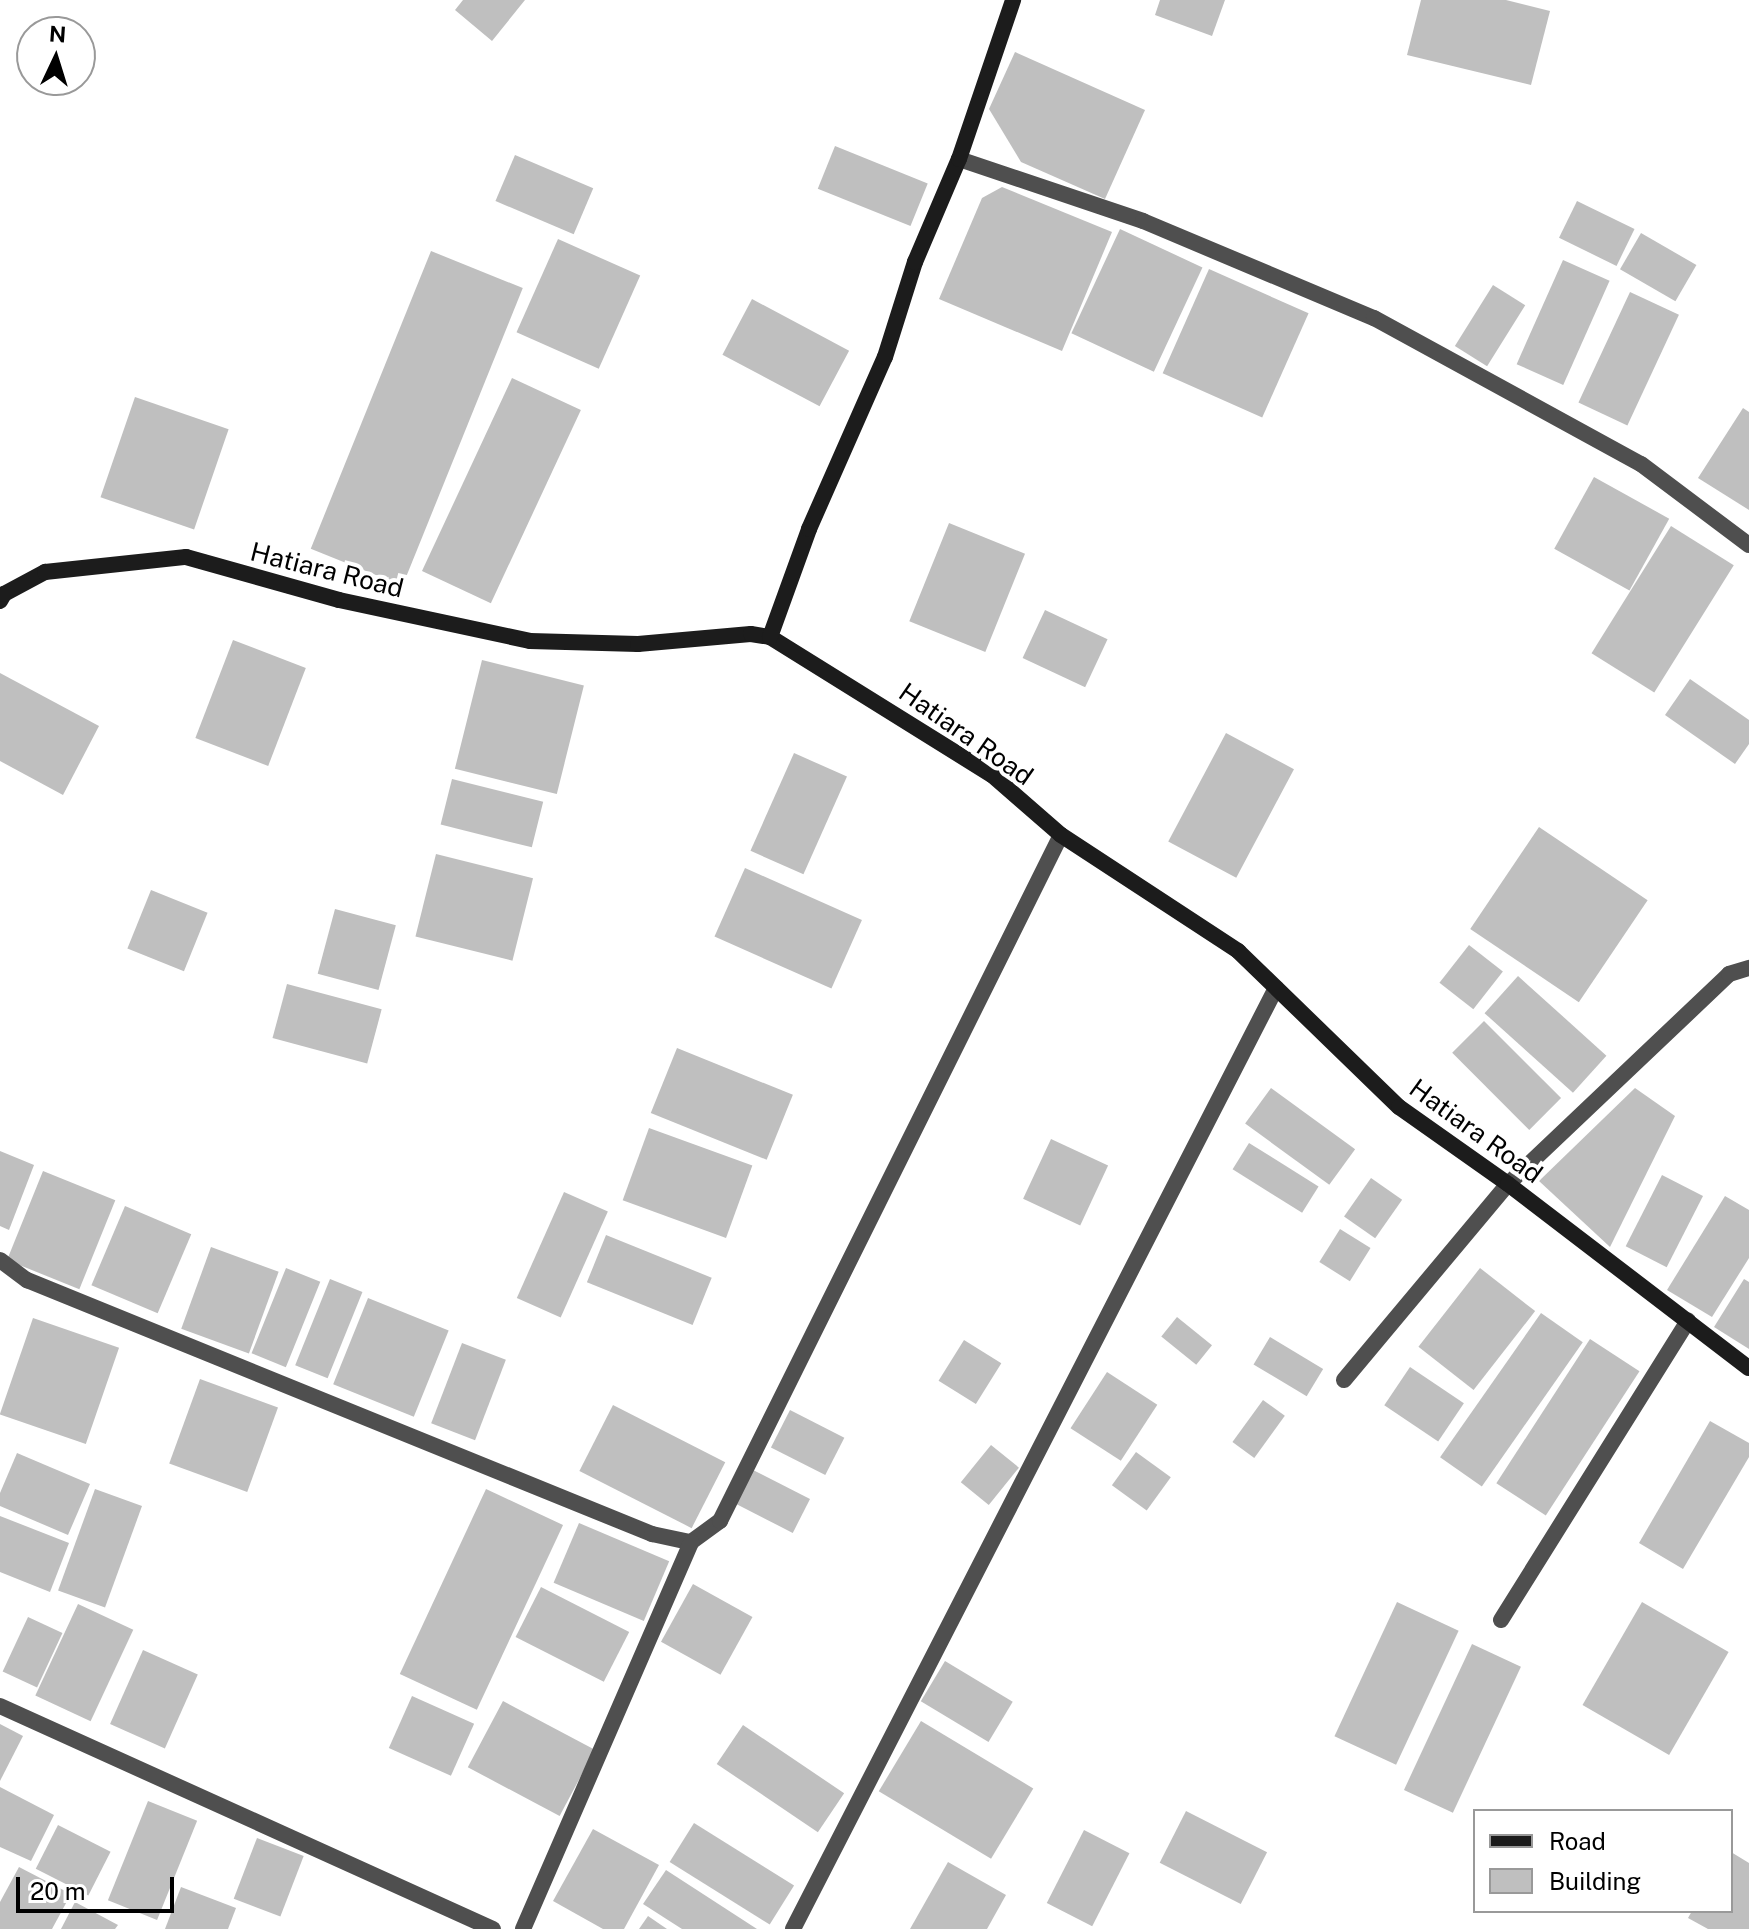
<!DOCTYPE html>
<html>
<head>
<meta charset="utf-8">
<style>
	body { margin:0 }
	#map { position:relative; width:1749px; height:1929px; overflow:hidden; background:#fff; font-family:"Public Sans",sans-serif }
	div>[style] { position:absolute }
	.building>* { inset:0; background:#bfbfbf; transform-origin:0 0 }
	.lane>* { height:16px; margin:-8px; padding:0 8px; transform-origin:8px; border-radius:8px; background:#4f4f4f }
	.street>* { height:16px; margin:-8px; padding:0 8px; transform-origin:8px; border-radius:8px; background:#4f4f4f }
	.secondary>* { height:16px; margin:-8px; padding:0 8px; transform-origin:8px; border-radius:8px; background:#1c1c1c }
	span { translate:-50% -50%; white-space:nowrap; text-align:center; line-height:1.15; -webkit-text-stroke:8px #fff; paint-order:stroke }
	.street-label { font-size:26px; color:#000 }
	.legend { position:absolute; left:1473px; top:1809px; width:260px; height:104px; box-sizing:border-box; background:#fff; border:2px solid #999; margin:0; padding:10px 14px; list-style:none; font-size:24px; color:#000 }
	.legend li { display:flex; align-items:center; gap:16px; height:40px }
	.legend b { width:40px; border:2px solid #999 }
	.north { position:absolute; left:16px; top:16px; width:80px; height:80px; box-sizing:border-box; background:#fff; border:2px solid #999; border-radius:50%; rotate:4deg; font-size:22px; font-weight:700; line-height:32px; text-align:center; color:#000 }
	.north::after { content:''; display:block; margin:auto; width:28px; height:36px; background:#000; clip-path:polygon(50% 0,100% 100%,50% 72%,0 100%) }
	.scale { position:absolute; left:16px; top:1877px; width:158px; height:36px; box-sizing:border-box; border:4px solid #000; border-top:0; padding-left:10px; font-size:24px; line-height:28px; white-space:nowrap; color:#000; -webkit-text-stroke:6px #fff; paint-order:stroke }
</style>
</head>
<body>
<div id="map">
	<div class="building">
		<div style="clip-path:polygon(463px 0,525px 0,492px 41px,455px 10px)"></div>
		<div style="clip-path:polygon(1160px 0,1225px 0,1212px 36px,1155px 15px)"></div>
		<div style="clip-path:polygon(1421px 0,1506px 0,1550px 11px,1531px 85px,1407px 55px)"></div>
		<div style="clip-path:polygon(1015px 52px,1145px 110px,1105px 199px,1021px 162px,989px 109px)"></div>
		<div style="left:835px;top:146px;width:100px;height:46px;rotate:22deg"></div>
		<div style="left:515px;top:155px;width:85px;height:50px;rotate:23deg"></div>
		<div style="clip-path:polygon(1002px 187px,1112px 232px,1062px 351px,939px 299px,982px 198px)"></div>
		<div style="left:1577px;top:201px;width:64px;height:41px;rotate:26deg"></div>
		<div style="left:1120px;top:229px;width:91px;height:115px;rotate:25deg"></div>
		<div style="left:1641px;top:233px;width:64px;height:42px;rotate:30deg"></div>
		<div style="left:558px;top:239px;width:90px;height:102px;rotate:24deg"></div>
		<div style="left:431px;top:251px;width:99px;height:321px;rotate:22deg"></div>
		<div style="left:1563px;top:260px;width:51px;height:114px;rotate:24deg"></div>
		<div style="left:1209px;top:269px;width:109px;height:114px;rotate:24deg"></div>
		<div style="left:1493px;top:285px;width:38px;height:72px;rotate:32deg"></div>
		<div style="left:1630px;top:292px;width:54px;height:122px;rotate:25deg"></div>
		<div style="left:752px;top:299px;width:110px;height:63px;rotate:28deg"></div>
		<div style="left:512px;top:378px;width:76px;height:213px;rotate:25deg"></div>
		<div style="left:135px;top:397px;width:99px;height:106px;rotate:19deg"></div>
		<div style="clip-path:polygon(1743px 408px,1749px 412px,1749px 510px,1698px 478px)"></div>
		<div style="left:1594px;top:477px;width:86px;height:82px;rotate:29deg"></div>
		<div style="left:949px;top:523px;width:82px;height:106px;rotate:22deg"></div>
		<div style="left:1671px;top:526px;width:74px;height:150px;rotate:32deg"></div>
		<div style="left:1045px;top:610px;width:69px;height:53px;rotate:25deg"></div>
		<div style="left:233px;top:640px;width:78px;height:105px;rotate:21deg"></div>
		<div style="left:482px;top:660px;width:105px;height:112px;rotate:14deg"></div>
		<div style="clip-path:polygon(0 673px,99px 726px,63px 795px,0 761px)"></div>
		<div style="clip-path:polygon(1690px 679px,1749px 720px,1749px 744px,1735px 764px,1665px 715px)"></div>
		<div style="left:1226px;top:733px;width:77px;height:123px;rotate:28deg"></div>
		<div style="left:794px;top:753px;width:58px;height:107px;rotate:24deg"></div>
		<div style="left:452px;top:779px;width:94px;height:47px;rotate:14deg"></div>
		<div style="left:1539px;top:827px;width:131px;height:123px;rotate:34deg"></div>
		<div style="left:436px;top:854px;width:100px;height:85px;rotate:14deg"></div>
		<div style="left:745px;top:868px;width:128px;height:75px;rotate:24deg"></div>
		<div style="left:151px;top:890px;width:61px;height:63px;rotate:22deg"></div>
		<div style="left:335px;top:909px;width:63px;height:67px;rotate:15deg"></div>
		<div style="left:1469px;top:945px;width:43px;height:48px;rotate:38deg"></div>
		<div style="left:1518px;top:976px;width:119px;height:50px;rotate:42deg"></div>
		<div style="left:287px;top:984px;width:98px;height:56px;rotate:15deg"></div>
		<div style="left:1484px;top:1021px;width:109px;height:45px;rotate:45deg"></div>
		<div style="left:677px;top:1048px;width:125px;height:70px;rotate:22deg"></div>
		<div style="left:1271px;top:1088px;width:104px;height:44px;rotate:36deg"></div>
		<div style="clip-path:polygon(1635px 1088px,1675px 1116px,1610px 1247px,1539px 1181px)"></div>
		<div style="left:649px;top:1128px;width:110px;height:77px;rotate:20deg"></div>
		<div style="left:1051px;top:1139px;width:63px;height:66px;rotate:25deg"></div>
		<div style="left:1249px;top:1143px;width:82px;height:31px;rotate:32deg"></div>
		<div style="clip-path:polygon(0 1151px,34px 1165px,9px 1230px,0 1226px)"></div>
		<div style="left:43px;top:1171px;width:78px;height:96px;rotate:22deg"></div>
		<div style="left:1662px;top:1175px;width:46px;height:80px;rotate:27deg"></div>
		<div style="left:1371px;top:1178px;width:38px;height:47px;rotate:35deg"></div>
		<div style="left:564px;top:1192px;width:48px;height:116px;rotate:24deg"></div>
		<div style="clip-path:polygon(1725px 1196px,1749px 1210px,1749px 1258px,1712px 1317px,1667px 1290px)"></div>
		<div style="left:125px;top:1206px;width:72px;height:86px;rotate:23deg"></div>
		<div style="left:1340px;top:1229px;width:36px;height:39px;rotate:32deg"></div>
		<div style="left:606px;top:1235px;width:114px;height:51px;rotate:22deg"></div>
		<div style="left:211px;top:1247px;width:72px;height:87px;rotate:20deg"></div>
		<div style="left:286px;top:1268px;width:37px;height:92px;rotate:22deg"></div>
		<div style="left:1480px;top:1268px;width:70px;height:100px;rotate:38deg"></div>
		<div style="left:330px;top:1279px;width:35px;height:93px;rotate:22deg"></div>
		<div style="clip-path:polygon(1744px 1279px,1749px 1282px,1749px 1349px,1714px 1327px)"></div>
		<div style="left:368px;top:1298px;width:87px;height:93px;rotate:22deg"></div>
		<div style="left:1541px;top:1313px;width:51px;height:176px;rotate:35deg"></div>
		<div style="left:1177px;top:1317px;width:45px;height:25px;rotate:39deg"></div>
		<div style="left:33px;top:1318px;width:91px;height:102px;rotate:19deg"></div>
		<div style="left:1270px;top:1337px;width:62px;height:32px;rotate:31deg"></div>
		<div style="left:1590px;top:1339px;width:59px;height:172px;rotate:33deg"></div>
		<div style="left:964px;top:1340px;width:44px;height:48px;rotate:32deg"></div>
		<div style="left:462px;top:1343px;width:47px;height:86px;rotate:21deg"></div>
		<div style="left:1410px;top:1367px;width:65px;height:46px;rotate:34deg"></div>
		<div style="left:1107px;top:1372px;width:60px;height:67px;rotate:33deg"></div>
		<div style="left:200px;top:1379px;width:83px;height:90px;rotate:20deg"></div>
		<div style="left:1263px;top:1400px;width:27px;height:52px;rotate:36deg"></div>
		<div style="left:613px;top:1405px;width:126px;height:74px;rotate:27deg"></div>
		<div style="left:790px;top:1410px;width:61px;height:42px;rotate:27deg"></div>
		<div style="clip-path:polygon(1710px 1421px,1749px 1443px,1749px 1457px,1683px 1569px,1639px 1543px)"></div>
		<div style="left:991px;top:1445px;width:36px;height:48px;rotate:39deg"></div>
		<div style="left:1136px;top:1452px;width:43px;height:41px;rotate:36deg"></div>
		<div style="clip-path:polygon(17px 1453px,90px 1484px,68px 1535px,0 1506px,0 1493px)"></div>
		<div style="left:753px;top:1470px;width:64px;height:38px;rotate:27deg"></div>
		<div style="left:95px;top:1489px;width:50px;height:108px;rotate:20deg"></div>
		<div style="left:486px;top:1489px;width:85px;height:204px;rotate:25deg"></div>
		<div style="clip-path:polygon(0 1516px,69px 1543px,50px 1592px,0 1572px)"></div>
		<div style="left:579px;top:1523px;width:98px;height:65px;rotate:23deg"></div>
		<div style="left:693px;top:1584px;width:68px;height:66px;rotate:29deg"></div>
		<div style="left:541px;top:1587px;width:99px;height:56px;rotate:27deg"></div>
		<div style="left:1397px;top:1602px;width:68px;height:148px;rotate:25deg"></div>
		<div style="left:1642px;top:1602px;width:100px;height:119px;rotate:30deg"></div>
		<div style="left:78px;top:1604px;width:61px;height:101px;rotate:25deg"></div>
		<div style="left:28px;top:1617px;width:38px;height:60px;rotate:25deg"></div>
		<div style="left:1472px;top:1644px;width:54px;height:161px;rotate:25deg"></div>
		<div style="left:143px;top:1650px;width:60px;height:81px;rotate:24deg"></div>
		<div style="left:945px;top:1661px;width:79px;height:47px;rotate:31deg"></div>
		<div style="left:412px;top:1696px;width:68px;height:57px;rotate:24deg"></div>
		<div style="left:503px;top:1701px;width:104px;height:75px;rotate:28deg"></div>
		<div style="left:921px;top:1721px;width:131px;height:82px;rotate:31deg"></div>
		<div style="clip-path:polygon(0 1724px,23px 1736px,0 1781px)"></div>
		<div style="left:743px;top:1725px;width:122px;height:47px;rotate:34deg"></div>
		<div style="clip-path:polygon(0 1787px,54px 1815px,31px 1861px,0 1847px)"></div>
		<div style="left:148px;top:1801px;width:53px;height:107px;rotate:22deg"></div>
		<div style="left:1186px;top:1811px;width:91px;height:58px;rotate:27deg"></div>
		<div style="left:694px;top:1823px;width:118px;height:46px;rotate:32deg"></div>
		<div style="left:58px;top:1825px;width:59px;height:49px;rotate:27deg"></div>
		<div style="clip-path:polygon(593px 1829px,659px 1865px,624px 1929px,603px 1929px,553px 1901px)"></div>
		<div style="left:1084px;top:1830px;width:51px;height:82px;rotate:27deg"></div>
		<div style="left:257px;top:1838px;width:50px;height:65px;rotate:21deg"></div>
		<div style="clip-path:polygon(1731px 1852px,1749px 1863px,1749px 1929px,1708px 1929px,1688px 1918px,1692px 1911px,1731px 1911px)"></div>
		<div style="clip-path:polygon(948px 1862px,1006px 1895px,987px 1929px,910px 1929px)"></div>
		<div style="clip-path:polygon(19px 1867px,71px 1894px,52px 1929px,0 1929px,0 1902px)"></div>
		<div style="clip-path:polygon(666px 1870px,757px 1929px,682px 1929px,643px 1904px)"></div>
		<div style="clip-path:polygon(181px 1887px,236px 1908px,228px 1929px,165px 1929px)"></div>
		<div style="clip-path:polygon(75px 1902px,118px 1925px,115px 1929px,61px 1929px)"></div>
		<div style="clip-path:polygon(648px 1916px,667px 1929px,639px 1929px)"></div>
	</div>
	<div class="lane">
		<div style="left:1344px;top:1380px;width:256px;rotate:-50.1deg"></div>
	</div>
	<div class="street">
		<div style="left:959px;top:159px;width:194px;rotate:18.6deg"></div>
		<div style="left:1143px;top:221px;width:251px;rotate:22.8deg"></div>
		<div style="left:1374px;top:318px;width:304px;rotate:28.7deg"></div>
		<div style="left:1641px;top:464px;width:135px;rotate:36.9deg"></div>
		<div style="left:1508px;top:1184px;width:305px;rotate:-43.5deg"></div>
		<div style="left:1729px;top:974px;width:21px;rotate:-17deg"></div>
		<div style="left:0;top:1260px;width:34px;rotate:37deg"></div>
		<div style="left:27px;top:1280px;width:675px;rotate:22.12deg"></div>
		<div style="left:652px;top:1534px;width:40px;rotate:12deg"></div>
		<div style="left:691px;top:1542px;width:36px;rotate:-36deg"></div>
		<div style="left:720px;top:1521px;width:766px;rotate:-63.57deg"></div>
		<div style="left:1501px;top:1620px;width:353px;rotate:-58deg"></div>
		<div style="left:0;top:1706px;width:541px;rotate:24.34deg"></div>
		<div style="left:523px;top:1929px;width:422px;rotate:-66.5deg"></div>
		<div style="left:793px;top:1929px;width:1058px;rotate:-62.83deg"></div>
	</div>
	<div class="secondary">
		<div style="left:0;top:601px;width:8px;rotate:-60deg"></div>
		<div style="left:4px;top:594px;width:47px;rotate:-28.2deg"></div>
		<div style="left:45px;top:572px;width:142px;rotate:-6.1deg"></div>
		<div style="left:186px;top:557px;width:159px;rotate:15.7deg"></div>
		<div style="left:339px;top:600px;width:195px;rotate:12.1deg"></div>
		<div style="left:530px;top:641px;width:108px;rotate:1.6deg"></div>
		<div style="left:638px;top:644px;width:113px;rotate:-5.1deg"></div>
		<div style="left:751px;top:634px;width:19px;rotate:9deg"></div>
		<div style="left:770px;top:637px;width:261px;rotate:31.9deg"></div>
		<div style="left:992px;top:775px;width:91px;rotate:41deg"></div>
		<div style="left:1061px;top:835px;width:212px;rotate:33.2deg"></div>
		<div style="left:1238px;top:951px;width:224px;rotate:44.1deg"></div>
		<div style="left:1399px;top:1107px;width:133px;rotate:35.2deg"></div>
		<div style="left:1508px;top:1184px;width:303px;rotate:37.4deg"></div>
		<div style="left:770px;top:637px;width:115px;rotate:-70.1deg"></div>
		<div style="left:809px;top:529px;width:188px;rotate:-66.2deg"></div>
		<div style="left:885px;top:357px;width:100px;rotate:-72.5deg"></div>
		<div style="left:915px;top:262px;width:112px;rotate:-66.9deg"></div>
		<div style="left:959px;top:159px;width:168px;rotate:-71.2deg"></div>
	</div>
	<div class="street-label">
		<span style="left:327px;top:570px;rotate:14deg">Hatiara Road</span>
		<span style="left:966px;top:734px;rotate:35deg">Hatiara Road</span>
		<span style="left:1476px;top:1131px;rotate:36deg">Hatiara Road</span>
	</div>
	<ul class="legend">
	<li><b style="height:10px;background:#1c1c1c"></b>Road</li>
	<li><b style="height:22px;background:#bfbfbf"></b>Building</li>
	</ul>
	<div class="north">N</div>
	<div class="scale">20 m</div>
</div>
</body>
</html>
